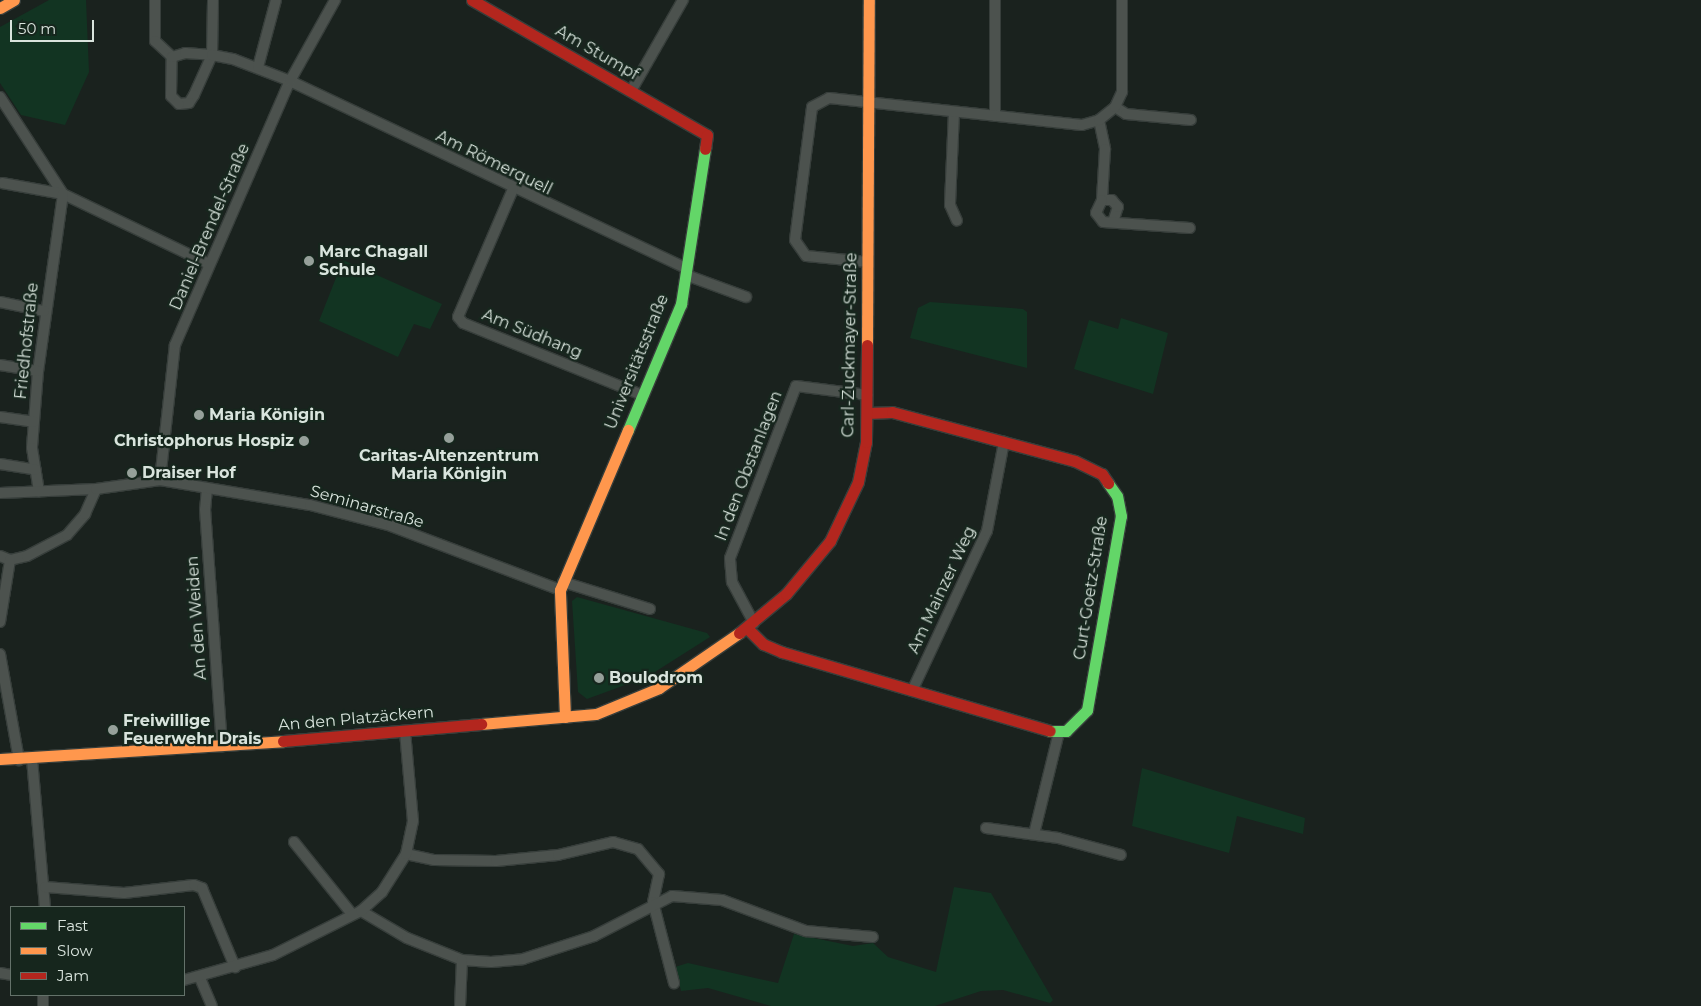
<!DOCTYPE html>
<html>
<head>
<meta charset="utf-8">
<style>
	body { margin:0 }
	#map { position:relative; width:1701px; height:1006px; overflow:hidden; background:#1a221e; font-family:Montserrat,sans-serif }
	div>[style] { position:absolute }
	.green>* { inset:0; background:#123422 }
	.roads { filter:drop-shadow(1px 0 #373e3b) drop-shadow(-1px 0 #373e3b) drop-shadow(0 1px #373e3b) drop-shadow(0 -1px #373e3b) }
	.street>* { height:10px; margin:-5px; padding:0 5px; transform-origin:5px; border-radius:5px; background:#4c524e }
	.fast>* { height:11px; margin:-5.5px; padding:0 5.5px; transform-origin:5.5px; border-radius:5.5px; background:#63d668 }
	.slow>* { height:11px; margin:-5.5px; padding:0 5.5px; transform-origin:5.5px; border-radius:5.5px; background:#ff974d }
	.jam>* { height:11px; margin:-5.5px; padding:0 5.5px; transform-origin:5.5px; border-radius:5.5px; background:#b3261e }
	.dots>* { width:14px; height:14px; translate:-50% -50%; box-sizing:border-box; border:2px solid #16261d; border-radius:50% }
	span { translate:-50% -50%; white-space:nowrap; text-align:center; line-height:1.15; -webkit-text-stroke:4.5px #16261d; paint-order:stroke }
	.street-label { font-size:16px; color:#d9e4dd }
	.poi-label { font-size:16px; color:#d9e4dd; font-weight:700 }
	.left { translate:0 -50%; text-align:left }
	.right { translate:-100% -50%; text-align:right }
	.legend { position:absolute; left:10px; top:906px; width:175px; height:90px; box-sizing:border-box; background:#16261d; border:1px solid #64726a; margin:0; padding:6px 9px; list-style:none; font-size:15px; color:#d9e4dd }
	.legend li { display:flex; align-items:center; gap:10px; height:25px }
	.legend b { width:25px; border:1px solid #64726a }
	.scale { position:absolute; left:10px; top:20px; width:84px; height:22px; box-sizing:border-box; border:2px solid #d9e4dd; border-top:0; padding-left:6px; font-size:15px; line-height:18px; white-space:nowrap; color:#d9e4dd; -webkit-text-stroke:4px #16261d; paint-order:stroke }
</style>
</head>
<body>
<div id="map">
	<div class="green">
		<div style="clip-path:polygon(49px 0,86px 0,89px 72px,65px 125px,21px 115px,0 83px,0 27px)"></div>
		<div style="clip-path:polygon(343px 260px,442px 304px,430px 329px,414px 324px,398px 357px,319px 321px)"></div>
		<div style="clip-path:polygon(930px 302px,1023px 309px,1027px 312px,1027px 368px,910px 338px,918px 308px)"></div>
		<div style="clip-path:polygon(1121px 318px,1168px 333px,1153px 394px,1074px 369px,1089px 320px,1118px 329px)"></div>
		<div style="clip-path:polygon(577px 597px,707px 633px,710px 637px,647px 677px,587px 699px,578px 692px,572px 601px)"></div>
		<div style="clip-path:polygon(1142px 768px,1305px 818px,1303px 834px,1237px 816px,1229px 853px,1132px 826px)"></div>
		<div style="clip-path:polygon(954px 887px,991px 893px,1053px 1000px,1050px 1003px,1003px 990px,981px 991px,935px 1006px,771px 1006px,708px 988px,681px 991px,675px 967px,688px 963px,778px 983px,794px 934px,853px 946px,873px 943px,888px 957px,936px 972px)"></div>
	</div>
	<div class="roads">
		<div class="street">
			<div style="left:155px;top:0;width:41px;rotate:90deg"></div>
			<div style="left:155px;top:41px;width:23px;rotate:43deg"></div>
			<div style="left:213px;top:0;width:55px;rotate:91deg"></div>
			<div style="left:212px;top:55px;width:44px;rotate:114.2deg"></div>
			<div style="left:194px;top:95px;width:9px;rotate:122deg"></div>
			<div style="left:189px;top:103px;width:10px;rotate:174deg"></div>
			<div style="left:179px;top:104px;width:11px;rotate:-135deg"></div>
			<div style="left:171px;top:96px;width:39px;rotate:-89deg"></div>
			<div style="left:172px;top:57px;width:14px;rotate:-17deg"></div>
			<div style="left:185px;top:53px;width:27px;rotate:4deg"></div>
			<div style="left:212px;top:55px;width:21px;rotate:11deg"></div>
			<div style="left:233px;top:59px;width:61px;rotate:21.1deg"></div>
			<div style="left:290px;top:81px;width:438px;rotate:25.3deg"></div>
			<div style="left:258px;top:67px;width:69px;rotate:-75deg"></div>
			<div style="left:631px;top:91px;width:105px;rotate:-60.3deg"></div>
			<div style="left:0;top:97px;width:116px;rotate:57deg"></div>
			<div style="left:63px;top:194px;width:162px;rotate:25.6deg"></div>
			<div style="left:1115px;top:107px;width:13px;rotate:32deg"></div>
			<div style="left:1126px;top:114px;width:65px;rotate:5.3deg"></div>
			<div style="left:954px;top:112px;width:93px;rotate:92.5deg"></div>
			<div style="left:950px;top:205px;width:17px;rotate:66deg"></div>
			<div style="left:995px;top:116px;width:116px;rotate:-90deg"></div>
			<div style="left:1099px;top:120px;width:30px;rotate:78deg"></div>
			<div style="left:1105px;top:149px;width:51px;rotate:93.4deg"></div>
			<div style="left:2px;top:183px;width:62px;rotate:10.2deg"></div>
			<div style="left:63px;top:194px;width:179px;rotate:98deg"></div>
			<div style="left:38px;top:371px;width:77px;rotate:94.5deg"></div>
			<div style="left:32px;top:448px;width:44px;rotate:80.8deg"></div>
			<div style="left:513px;top:189px;width:139px;rotate:113.3deg"></div>
			<div style="left:458px;top:317px;width:8px;rotate:50deg"></div>
			<div style="left:463px;top:323px;width:193px;rotate:21.9deg"></div>
			<div style="left:1113px;top:222px;width:16px;rotate:-72deg"></div>
			<div style="left:1118px;top:207px;width:9px;rotate:-131deg"></div>
			<div style="left:1112px;top:200px;width:10px;rotate:180deg"></div>
			<div style="left:1102px;top:200px;width:14px;rotate:115deg"></div>
			<div style="left:1096px;top:213px;width:11px;rotate:52deg"></div>
			<div style="left:1103px;top:222px;width:87px;rotate:3.9deg"></div>
			<div style="left:868px;top:262px;width:62px;rotate:-174.5deg"></div>
			<div style="left:806px;top:256px;width:19px;rotate:-125deg"></div>
			<div style="left:795px;top:240px;width:134px;rotate:-82.7deg"></div>
			<div style="left:812px;top:107px;width:19px;rotate:-28deg"></div>
			<div style="left:829px;top:98px;width:254px;rotate:6.1deg"></div>
			<div style="left:1082px;top:125px;width:18px;rotate:-16deg"></div>
			<div style="left:1099px;top:120px;width:21px;rotate:-39deg"></div>
			<div style="left:1115px;top:107px;width:17px;rotate:-65deg"></div>
			<div style="left:1122px;top:92px;width:92px;rotate:-90deg"></div>
			<div style="left:686px;top:275px;width:64px;rotate:20.1deg"></div>
			<div style="left:0;top:302px;width:45px;rotate:11.6deg"></div>
			<div style="left:0;top:365px;width:38px;rotate:9deg"></div>
			<div style="left:0;top:417px;width:34px;rotate:8deg"></div>
			<div style="left:0;top:464px;width:36px;rotate:9deg"></div>
			<div style="left:160px;top:480px;width:136px;rotate:-83.7deg"></div>
			<div style="left:175px;top:345px;width:288px;rotate:-66.5deg"></div>
			<div style="left:290px;top:81px;width:93px;rotate:-60.9deg"></div>
			<div style="left:207px;top:488px;width:21px;rotate:95deg"></div>
			<div style="left:205px;top:509px;width:238px;rotate:85.9deg"></div>
			<div style="left:0;top:493px;width:96px;rotate:-2.4deg"></div>
			<div style="left:0;top:556px;width:11px;rotate:22deg"></div>
			<div style="left:10px;top:560px;width:17px;rotate:-13deg"></div>
			<div style="left:27px;top:556px;width:45px;rotate:-27.7deg"></div>
			<div style="left:67px;top:535px;width:28px;rotate:-49deg"></div>
			<div style="left:85px;top:514px;width:27px;rotate:-66deg"></div>
			<div style="left:96px;top:489px;width:65px;rotate:-8deg"></div>
			<div style="left:160px;top:480px;width:152px;rotate:9.5deg"></div>
			<div style="left:310px;top:505px;width:84px;rotate:14.5deg"></div>
			<div style="left:391px;top:526px;width:181px;rotate:20.7deg"></div>
			<div style="left:563px;top:582px;width:91px;rotate:17.2deg"></div>
			<div style="left:0;top:622px;width:63px;rotate:-80.8deg"></div>
			<div style="left:754px;top:623px;width:47px;rotate:-118.2deg"></div>
			<div style="left:732px;top:582px;width:24px;rotate:-95deg"></div>
			<div style="left:730px;top:558px;width:184px;rotate:-69deg"></div>
			<div style="left:796px;top:386px;width:72px;rotate:7.2deg"></div>
			<div style="left:0;top:654px;width:108px;rotate:79.8deg"></div>
			<div style="left:912px;top:691px;width:177px;rotate:-64.9deg"></div>
			<div style="left:987px;top:531px;width:91px;rotate:-79.2deg"></div>
			<div style="left:32px;top:759px;width:149px;rotate:85deg"></div>
			<div style="left:986px;top:828px;width:73px;rotate:7.9deg"></div>
			<div style="left:1058px;top:838px;width:65px;rotate:15.1deg"></div>
			<div style="left:1034px;top:834px;width:105px;rotate:-76.2deg"></div>
			<div style="left:294px;top:842px;width:91px;rotate:51.2deg"></div>
			<div style="left:406px;top:854px;width:29px;rotate:12deg"></div>
			<div style="left:434px;top:860px;width:62px;rotate:0.9deg"></div>
			<div style="left:496px;top:861px;width:62px;rotate:-5.5deg"></div>
			<div style="left:558px;top:855px;width:57px;rotate:-13.3deg"></div>
			<div style="left:613px;top:842px;width:26px;rotate:16deg"></div>
			<div style="left:638px;top:849px;width:33px;rotate:50deg"></div>
			<div style="left:659px;top:874px;width:29px;rotate:102deg"></div>
			<div style="left:653px;top:902px;width:84px;rotate:75.5deg"></div>
			<div style="left:45px;top:887px;width:79px;rotate:4.3deg"></div>
			<div style="left:124px;top:893px;width:70px;rotate:-6.5deg"></div>
			<div style="left:194px;top:885px;width:9px;rotate:21deg"></div>
			<div style="left:202px;top:888px;width:86px;rotate:67.3deg"></div>
			<div style="left:361px;top:911px;width:53px;rotate:30.4deg"></div>
			<div style="left:407px;top:938px;width:59px;rotate:21.8deg"></div>
			<div style="left:462px;top:960px;width:29px;rotate:4deg"></div>
			<div style="left:491px;top:962px;width:32px;rotate:-5deg"></div>
			<div style="left:523px;top:959px;width:75px;rotate:-17.9deg"></div>
			<div style="left:594px;top:936px;width:88px;rotate:-27.1deg"></div>
			<div style="left:672px;top:896px;width:50px;rotate:4.6deg"></div>
			<div style="left:722px;top:900px;width:90px;rotate:20.3deg"></div>
			<div style="left:806px;top:931px;width:67px;rotate:5.1deg"></div>
			<div style="left:0;top:973px;width:11px;rotate:10deg"></div>
			<div style="left:200px;top:978px;width:30px;rotate:67deg"></div>
			<div style="left:184px;top:980px;width:92px;rotate:-15.7deg"></div>
			<div style="left:273px;top:955px;width:98px;rotate:-26.6deg"></div>
			<div style="left:361px;top:911px;width:28px;rotate:-42deg"></div>
			<div style="left:382px;top:892px;width:45px;rotate:-57.7deg"></div>
			<div style="left:406px;top:854px;width:34px;rotate:-78deg"></div>
			<div style="left:413px;top:821px;width:90px;rotate:-95.1deg"></div>
			<div style="left:43px;top:995px;width:11px;rotate:90deg"></div>
			<div style="left:460px;top:1006px;width:46px;rotate:-87.5deg"></div>
		</div>
		<div class="fast">
			<div style="left:628px;top:430px;width:137px;rotate:-67.2deg"></div>
			<div style="left:681px;top:304px;width:157px;rotate:-81.2deg"></div>
			<div style="left:1050px;top:731px;width:16px"></div>
			<div style="left:1066px;top:731px;width:30px;rotate:-45deg"></div>
			<div style="left:1087px;top:710px;width:197px;rotate:-80.1deg"></div>
			<div style="left:1121px;top:516px;width:20px;rotate:-101deg"></div>
			<div style="left:1117px;top:496px;width:16px;rotate:-125deg"></div>
		</div>
		<div class="slow">
			<div style="left:0;top:8px;width:16px;rotate:-30deg"></div>
			<div style="left:867px;top:345px;width:345px;rotate:-89.7deg"></div>
			<div style="left:565px;top:717px;width:127px;rotate:-92.3deg"></div>
			<div style="left:560px;top:590px;width:174px;rotate:-67deg"></div>
			<div style="left:481px;top:724px;width:115px;rotate:-5deg"></div>
			<div style="left:596px;top:714px;width:68px;rotate:-22.4deg"></div>
			<div style="left:659px;top:688px;width:97px;rotate:-34.5deg"></div>
			<div style="left:0;top:759px;width:284px;rotate:-3.6deg"></div>
		</div>
		<div class="jam">
			<div style="left:472px;top:0;width:271px;rotate:29.9deg"></div>
			<div style="left:707px;top:135px;width:14px;rotate:98deg"></div>
			<div style="left:867px;top:413px;width:25px;rotate:-2deg"></div>
			<div style="left:892px;top:412px;width:189px;rotate:15deg"></div>
			<div style="left:1075px;top:461px;width:30px;rotate:26deg"></div>
			<div style="left:1102px;top:474px;width:11px;rotate:56deg"></div>
			<div style="left:747px;top:628px;width:23px;rotate:45deg"></div>
			<div style="left:763px;top:644px;width:21px;rotate:23deg"></div>
			<div style="left:782px;top:652px;width:279px;rotate:16.4deg"></div>
			<div style="left:739px;top:633px;width:61px;rotate:-39.7deg"></div>
			<div style="left:786px;top:594px;width:69px;rotate:-50.3deg"></div>
			<div style="left:830px;top:541px;width:65px;rotate:-64.6deg"></div>
			<div style="left:858px;top:482px;width:41px;rotate:-78.7deg"></div>
			<div style="left:866px;top:442px;width:97px;rotate:-89.4deg"></div>
			<div style="left:283px;top:741px;width:199px;rotate:-4.9deg"></div>
		</div>
	</div>
	<div class="dots">
		<div style="left:309px;top:261px;background:#96a09a"></div>
		<div style="left:199px;top:415px;background:#96a09a"></div>
		<div style="left:449px;top:438px;background:#96a09a"></div>
		<div style="left:304px;top:441px;background:#96a09a"></div>
		<div style="left:132px;top:473px;background:#96a09a"></div>
		<div style="left:599px;top:678px;background:#96a09a"></div>
		<div style="left:113px;top:730px;background:#96a09a"></div>
	</div>
	<div class="street-label">
		<span style="left:597px;top:53px;rotate:30deg">Am Stumpf</span>
		<span style="left:494px;top:163px;rotate:26deg">Am Römerquell</span>
		<span style="left:210px;top:227px;rotate:-67deg">Daniel-Brendel-Straße</span>
		<span style="left:532px;top:334px;rotate:22deg">Am Südhang</span>
		<span style="left:27px;top:341px;rotate:-84deg">Friedhofstraße</span>
		<span style="left:850px;top:345px;rotate:-89deg">Carl-Zuckmayer-Straße</span>
		<span style="left:637px;top:362px;rotate:-68deg">Universitätsstraße</span>
		<span style="left:749px;top:466px;rotate:-69deg">In den Obstanlagen</span>
		<span style="left:367px;top:507px;rotate:16deg">Seminarstraße</span>
		<span style="left:1091px;top:588px;rotate:-81deg">Curt-Goetz-Straße</span>
		<span style="left:942px;top:590px;rotate:-65deg">Am Mainzer Weg</span>
		<span style="left:197px;top:618px;rotate:-94deg">An den Weiden</span>
		<span style="left:356px;top:719px;rotate:-5deg">An den Platzäckern</span>
	</div>
	<div class="poi-label">
		<span class="left" style="left:319px;top:261px">Marc Chagall<br>Schule</span>
		<span class="left" style="left:209px;top:415px">Maria Königin</span>
		<span class="right" style="left:294px;top:441px">Christophorus Hospiz</span>
		<span style="left:449px;top:465px">Caritas-Altenzentrum<br>Maria Königin</span>
		<span class="left" style="left:142px;top:473px">Draiser Hof</span>
		<span class="left" style="left:609px;top:678px">Boulodrom</span>
		<span class="left" style="left:123px;top:730px">Freiwillige<br>Feuerwehr Drais</span>
	</div>
	<ul class="legend">
	<li><b style="height:6px;background:#63d668"></b>Fast</li>
	<li><b style="height:6px;background:#ff974d"></b>Slow</li>
	<li><b style="height:6px;background:#b3261e"></b>Jam</li>
	</ul>
	<div class="scale">50 m</div>
</div>
</body>
</html>
